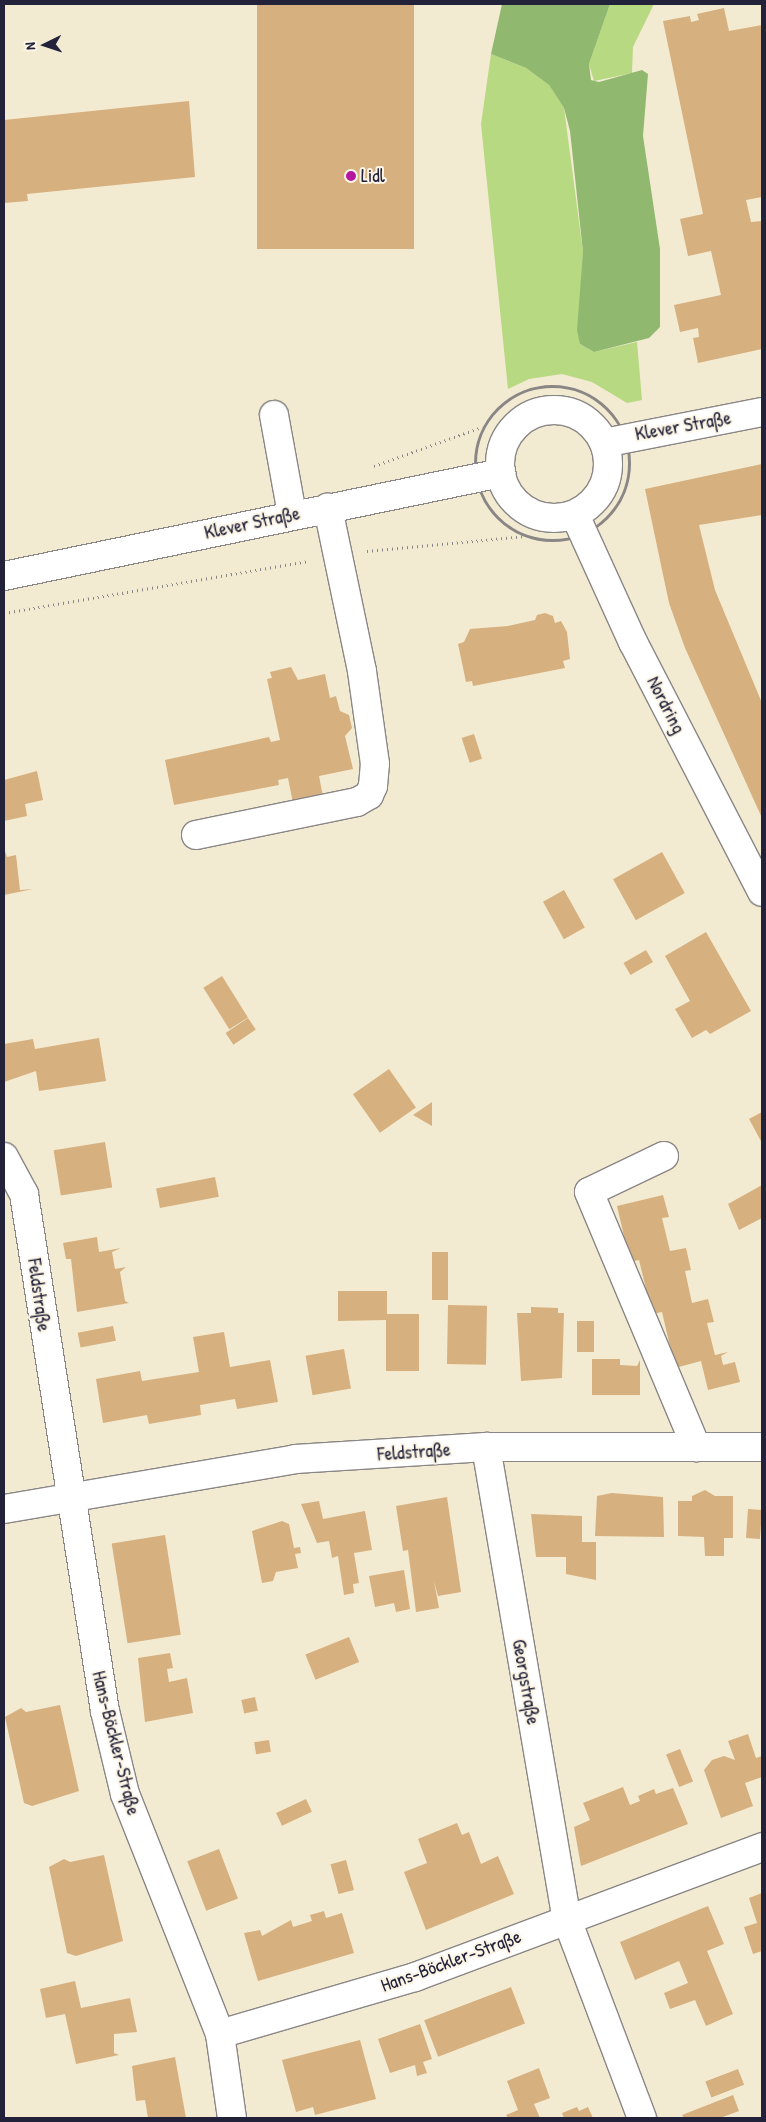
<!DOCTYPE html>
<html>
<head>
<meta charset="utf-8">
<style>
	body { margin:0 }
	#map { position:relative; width:766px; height:2122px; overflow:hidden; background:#f3ebd1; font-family:"Patrick Hand",sans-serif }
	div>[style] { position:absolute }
	.green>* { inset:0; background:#b6d981 }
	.forest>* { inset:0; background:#90b96f }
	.building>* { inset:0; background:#d7b07f; transform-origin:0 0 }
	.path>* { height:3px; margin-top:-1.5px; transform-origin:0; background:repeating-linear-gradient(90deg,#8a8686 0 1px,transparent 0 5px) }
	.path>.ring { margin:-1.5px; padding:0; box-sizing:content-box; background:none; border:3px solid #8a8686; border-radius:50% }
	.roads { filter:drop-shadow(1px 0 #8a8686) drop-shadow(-1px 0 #8a8686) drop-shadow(0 1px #8a8686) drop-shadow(0 -1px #8a8686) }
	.minor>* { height:28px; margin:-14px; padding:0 14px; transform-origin:14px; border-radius:14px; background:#fff }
	.minor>.ring { margin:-14px; padding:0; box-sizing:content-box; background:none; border:28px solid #fff; border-radius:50% }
	.dots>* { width:14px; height:14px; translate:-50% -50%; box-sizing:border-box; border:2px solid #fcf5e5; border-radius:50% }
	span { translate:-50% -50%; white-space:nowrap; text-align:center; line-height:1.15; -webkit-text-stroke:4px #fcf5e5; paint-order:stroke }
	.poi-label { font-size:19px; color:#22223b }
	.left { translate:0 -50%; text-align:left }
	.street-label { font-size:19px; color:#22223b }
	.frame { position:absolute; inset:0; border:5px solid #22223b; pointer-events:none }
	.north { position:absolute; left:20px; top:20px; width:50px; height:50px; -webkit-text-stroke:4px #fcf5e5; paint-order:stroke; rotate:266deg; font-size:14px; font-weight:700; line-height:20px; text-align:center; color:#22223b }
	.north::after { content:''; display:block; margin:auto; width:18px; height:22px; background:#22223b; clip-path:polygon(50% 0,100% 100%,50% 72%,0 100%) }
</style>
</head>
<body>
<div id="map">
	<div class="green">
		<div style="clip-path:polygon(610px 4px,654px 4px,633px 47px,632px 73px,594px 81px,589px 64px)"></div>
		<div style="clip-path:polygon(491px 54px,526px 68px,549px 85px,564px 108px,583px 252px,580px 344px,594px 352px,637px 342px,642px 400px,627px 403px,592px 382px,562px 374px,529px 379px,508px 389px,481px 124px)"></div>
	</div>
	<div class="forest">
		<div style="clip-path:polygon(502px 4px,610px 4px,589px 64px,591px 80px,599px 82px,642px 70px,648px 74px,643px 136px,660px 249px,660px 327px,649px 338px,594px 352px,580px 344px,577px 330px,583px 252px,570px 131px,564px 108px,549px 85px,526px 68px,491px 54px)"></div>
	</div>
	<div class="building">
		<div style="left:257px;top:4px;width:157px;height:245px"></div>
		<div style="clip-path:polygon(724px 8px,729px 31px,762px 25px,762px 197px,746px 200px,751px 222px,762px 221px,762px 349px,698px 363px,693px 338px,699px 337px,698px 328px,680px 332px,674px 305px,721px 295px,711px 251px,688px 256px,680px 219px,703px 214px,663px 21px,690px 16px,691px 22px,699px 20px,697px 14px)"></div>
		<div style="clip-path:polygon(189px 101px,195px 177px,27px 194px,28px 201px,4px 203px,4px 120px)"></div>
		<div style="clip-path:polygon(762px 464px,762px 515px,699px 525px,715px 590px,762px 703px,762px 818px,685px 648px,669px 603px,645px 489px)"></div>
		<div style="clip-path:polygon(545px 613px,553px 616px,555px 623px,561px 621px,567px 632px,570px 659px,563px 661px,565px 668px,473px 686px,472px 681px,466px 682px,458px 644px,464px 642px,470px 629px,508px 626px,535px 620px,537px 615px)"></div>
		<div style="clip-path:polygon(291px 667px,298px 680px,325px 674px,330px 698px,336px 696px,340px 711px,349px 715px,352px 728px,345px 736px,353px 769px,319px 776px,323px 797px,293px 803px,288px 778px,278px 780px,279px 785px,174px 805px,165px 760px,269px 737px,271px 742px,280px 740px,267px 679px,272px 678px,270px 672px)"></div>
		<div style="left:474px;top:734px;width:26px;height:13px;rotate:72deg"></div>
		<div style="clip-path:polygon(37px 771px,43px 800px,25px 804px,27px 816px,4px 821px,4px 780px)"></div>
		<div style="clip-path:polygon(4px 848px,7px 857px,16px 855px,20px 890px,33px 889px,4px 895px)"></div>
		<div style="left:662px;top:852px;width:47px;height:56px;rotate:61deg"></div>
		<div style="left:564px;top:890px;width:43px;height:24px;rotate:61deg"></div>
		<div style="clip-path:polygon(706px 932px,751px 1011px,710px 1034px,706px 1030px,692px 1038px,675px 1009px,690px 1001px,665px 956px)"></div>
		<div style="left:646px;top:950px;width:14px;height:26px;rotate:60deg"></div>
		<div style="left:222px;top:976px;width:49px;height:22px;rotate:58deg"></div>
		<div style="left:248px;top:1018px;width:14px;height:27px;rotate:56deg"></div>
		<div style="clip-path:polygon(99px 1038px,106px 1081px,39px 1091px,36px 1071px,4px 1082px,4px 1044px,33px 1039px,35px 1049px)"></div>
		<div style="left:389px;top:1069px;width:47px;height:44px;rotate:55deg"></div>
		<div style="clip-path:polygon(432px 1102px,432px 1126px,413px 1115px)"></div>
		<div style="clip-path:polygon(762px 1112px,762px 1143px,749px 1119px)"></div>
		<div style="left:105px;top:1142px;width:46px;height:52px;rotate:81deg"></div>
		<div style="left:215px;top:1177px;width:20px;height:60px;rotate:79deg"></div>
		<div style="clip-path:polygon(762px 1185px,762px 1218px,739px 1230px,728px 1204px)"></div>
		<div style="clip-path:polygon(663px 1195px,669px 1217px,662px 1218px,670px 1251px,686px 1248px,691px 1270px,685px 1271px,692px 1303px,708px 1299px,714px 1322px,707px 1323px,715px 1355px,728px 1352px,721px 1356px,723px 1365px,735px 1362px,740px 1382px,708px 1390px,701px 1361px,675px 1368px,662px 1312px,652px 1314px,639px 1260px,630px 1262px,617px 1206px)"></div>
		<div style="clip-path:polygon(97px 1237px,99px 1252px,121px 1248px,112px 1252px,115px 1269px,126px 1267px,120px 1272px,125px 1301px,129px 1303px,77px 1312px,71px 1259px,66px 1259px,63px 1243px)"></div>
		<div style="left:432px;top:1252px;width:16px;height:48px"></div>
		<div style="clip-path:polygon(338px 1291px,387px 1291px,387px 1314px,419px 1314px,419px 1371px,386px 1371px,386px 1320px,338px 1321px)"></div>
		<div style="left:448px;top:1305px;width:39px;height:59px;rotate:1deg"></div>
		<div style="clip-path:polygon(531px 1307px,558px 1308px,558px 1313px,564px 1313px,562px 1378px,521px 1381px,517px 1313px,531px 1313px)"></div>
		<div style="left:577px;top:1321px;width:17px;height:31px"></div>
		<div style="left:113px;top:1326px;width:15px;height:36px;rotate:79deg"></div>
		<div style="clip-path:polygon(224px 1332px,230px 1367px,270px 1360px,278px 1402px,237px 1409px,235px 1399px,200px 1405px,201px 1415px,149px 1424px,147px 1415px,103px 1423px,96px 1379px,140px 1371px,142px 1381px,199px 1372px,193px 1337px)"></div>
		<div style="left:344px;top:1349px;width:40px;height:39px;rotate:80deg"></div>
		<div style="clip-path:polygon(592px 1359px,620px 1359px,620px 1365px,637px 1366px,640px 1360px,640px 1395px,592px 1395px)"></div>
		<div style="clip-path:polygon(705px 1490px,715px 1496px,733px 1496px,733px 1538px,724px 1538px,724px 1556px,705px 1556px,704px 1537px,678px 1536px,678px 1501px,692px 1501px,692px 1496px)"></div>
		<div style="clip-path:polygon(612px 1493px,663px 1497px,664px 1537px,595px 1536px,597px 1496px)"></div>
		<div style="clip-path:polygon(447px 1497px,461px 1592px,438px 1596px,434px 1581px,439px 1608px,416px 1612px,408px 1550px,403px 1551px,396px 1506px)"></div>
		<div style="clip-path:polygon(319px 1501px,323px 1519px,365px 1511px,372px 1550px,354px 1553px,359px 1583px,353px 1584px,354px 1593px,344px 1595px,338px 1556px,332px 1558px,329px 1541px,317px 1543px,301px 1504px)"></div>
		<div style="left:748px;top:1509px;width:14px;height:29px;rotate:4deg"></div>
		<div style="clip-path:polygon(531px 1514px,582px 1516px,582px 1542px,596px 1542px,596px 1580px,566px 1574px,566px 1557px,536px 1557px)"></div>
		<div style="clip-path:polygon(282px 1521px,289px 1524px,294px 1548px,300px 1547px,301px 1553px,295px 1554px,298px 1568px,276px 1572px,273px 1581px,262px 1583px,252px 1531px)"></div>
		<div style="left:165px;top:1535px;width:101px;height:54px;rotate:81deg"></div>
		<div style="clip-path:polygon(404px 1570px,410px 1609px,396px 1612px,394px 1603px,375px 1607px,369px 1576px)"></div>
		<div style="left:349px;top:1637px;width:27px;height:47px;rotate:68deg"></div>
		<div style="clip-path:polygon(170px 1653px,173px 1668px,167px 1669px,169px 1682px,187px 1678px,193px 1713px,145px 1722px,138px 1658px)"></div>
		<div style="left:255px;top:1697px;width:14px;height:14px;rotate:78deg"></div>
		<div style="clip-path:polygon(60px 1705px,79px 1791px,32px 1806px,24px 1803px,5px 1717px,21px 1708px,26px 1712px)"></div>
		<div style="clip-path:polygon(748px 1734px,756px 1758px,762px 1756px,762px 1777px,745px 1783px,753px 1806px,721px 1818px,704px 1770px,712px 1760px,724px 1756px,735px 1760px,728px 1741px)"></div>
		<div style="left:269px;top:1740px;width:12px;height:15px;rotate:81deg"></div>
		<div style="left:680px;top:1749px;width:35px;height:15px;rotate:68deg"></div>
		<div style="clip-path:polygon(623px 1787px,630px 1805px,640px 1801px,638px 1796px,654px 1789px,656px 1794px,673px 1788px,688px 1824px,581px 1866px,574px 1827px,590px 1820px,583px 1803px)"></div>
		<div style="left:306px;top:1799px;width:14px;height:33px;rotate:65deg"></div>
		<div style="clip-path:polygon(457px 1823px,462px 1835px,469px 1832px,481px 1864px,498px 1856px,514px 1894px,426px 1930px,404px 1872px,427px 1863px,418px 1839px)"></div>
		<div style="left:219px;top:1849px;width:53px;height:34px;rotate:69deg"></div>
		<div style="clip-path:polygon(104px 1855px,123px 1941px,76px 1956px,67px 1953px,49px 1867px,64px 1859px,70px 1862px)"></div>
		<div style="left:346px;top:1860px;width:31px;height:16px;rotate:75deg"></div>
		<div style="clip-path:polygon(762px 1893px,762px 1951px,753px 1954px,744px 1927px,757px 1923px,749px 1898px)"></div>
		<div style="clip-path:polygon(708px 1906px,724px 1944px,707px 1951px,733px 2014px,706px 2026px,695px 2000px,670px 2009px,664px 1993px,688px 1983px,679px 1961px,635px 1980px,620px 1942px)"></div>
		<div style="clip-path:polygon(324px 1911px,326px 1918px,342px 1913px,354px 1953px,258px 1981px,244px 1933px,260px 1930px,262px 1936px,291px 1920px,293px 1927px,312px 1921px,310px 1915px)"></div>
		<div style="clip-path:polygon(75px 1981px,81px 2008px,130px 1998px,137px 2032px,114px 2034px,114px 2053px,119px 2055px,76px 2064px,65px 2014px,46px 2018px,40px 1989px)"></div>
		<div style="left:511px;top:1987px;width:39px;height:93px;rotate:69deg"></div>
		<div style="clip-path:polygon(420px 2024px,432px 2059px,423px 2062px,427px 2073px,417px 2076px,415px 2065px,390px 2073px,378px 2039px)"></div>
		<div style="clip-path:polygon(360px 2040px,376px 2099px,315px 2115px,313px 2107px,296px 2112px,282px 2060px)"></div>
		<div style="clip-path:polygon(175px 2057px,186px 2118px,148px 2118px,145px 2100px,136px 2101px,132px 2066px)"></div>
		<div style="clip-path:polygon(539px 2068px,550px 2098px,534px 2104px,540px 2118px,508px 2118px,506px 2115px,518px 2110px,507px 2081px)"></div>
		<div style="left:738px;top:2069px;width:17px;height:35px;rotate:69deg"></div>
		<div style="clip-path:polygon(733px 2095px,739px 2111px,720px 2118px,684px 2118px,682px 2115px)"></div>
		<div style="clip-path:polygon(577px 2107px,579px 2111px,588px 2107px,593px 2118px,564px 2118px,562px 2113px)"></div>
	</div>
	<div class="path">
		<div class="ring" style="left:475px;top:386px;width:151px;height:151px"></div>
		<div style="left:374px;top:466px;width:115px;rotate:-19.9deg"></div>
		<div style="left:367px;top:551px;width:159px;rotate:-5.4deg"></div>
		<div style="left:4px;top:613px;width:309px;rotate:-9.7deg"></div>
	</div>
	<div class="roads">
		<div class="minor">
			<div class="ring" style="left:500px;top:410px;width:80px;height:80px"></div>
			<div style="left:274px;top:415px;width:101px;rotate:79.7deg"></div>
			<div style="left:604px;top:443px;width:161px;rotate:-11.1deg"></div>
			<div style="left:575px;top:515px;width:140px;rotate:65.5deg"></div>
			<div style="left:633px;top:642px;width:281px;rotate:62.7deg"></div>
			<div style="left:4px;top:576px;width:508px;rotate:-11.71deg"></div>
			<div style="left:196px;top:835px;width:164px;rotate:-11.6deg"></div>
			<div style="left:357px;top:802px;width:14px;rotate:-30deg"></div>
			<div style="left:369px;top:795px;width:10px;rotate:-66deg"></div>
			<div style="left:373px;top:786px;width:22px;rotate:-85deg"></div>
			<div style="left:375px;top:764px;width:94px;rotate:-98deg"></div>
			<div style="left:362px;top:671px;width:167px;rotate:-101.8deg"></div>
			<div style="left:664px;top:1156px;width:83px;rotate:154.4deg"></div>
			<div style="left:589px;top:1192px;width:277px;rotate:67.2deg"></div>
			<div style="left:4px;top:1157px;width:42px;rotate:61.6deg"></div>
			<div style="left:24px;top:1194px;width:523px;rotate:81.1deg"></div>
			<div style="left:105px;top:1711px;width:85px;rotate:76.5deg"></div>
			<div style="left:125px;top:1794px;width:258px;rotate:68.4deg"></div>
			<div style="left:220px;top:2034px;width:85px;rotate:81.9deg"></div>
			<div style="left:486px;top:1447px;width:477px;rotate:80.3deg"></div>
			<div style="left:566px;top:1917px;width:215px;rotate:69.3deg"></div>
			<div style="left:4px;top:1509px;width:295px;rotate:-9.7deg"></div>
			<div style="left:295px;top:1459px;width:191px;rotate:-3.6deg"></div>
			<div style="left:486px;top:1447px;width:276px"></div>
			<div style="left:220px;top:2034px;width:203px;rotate:-16.3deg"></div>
			<div style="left:415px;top:1977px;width:371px;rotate:-20.5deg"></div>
		</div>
	</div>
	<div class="dots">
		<div style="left:351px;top:176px;background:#b5179e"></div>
	</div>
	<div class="poi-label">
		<span class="left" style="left:361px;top:176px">Lidl</span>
	</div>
	<div class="street-label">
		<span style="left:683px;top:426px;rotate:-10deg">Klever Straße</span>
		<span style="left:252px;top:523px;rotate:-12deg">Klever Straße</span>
		<span style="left:666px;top:705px;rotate:63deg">Nordring</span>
		<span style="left:39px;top:1295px;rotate:82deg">Feldstraße</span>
		<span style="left:414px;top:1452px;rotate:-4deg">Feldstraße</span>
		<span style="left:526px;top:1682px;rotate:80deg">Georgstraße</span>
		<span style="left:116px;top:1743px;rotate:76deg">Hans-Böckler-Straße</span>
		<span style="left:451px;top:1961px;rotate:-20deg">Hans-Böckler-Straße</span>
	</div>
	<div class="frame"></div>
	<div class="north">N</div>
</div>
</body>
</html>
